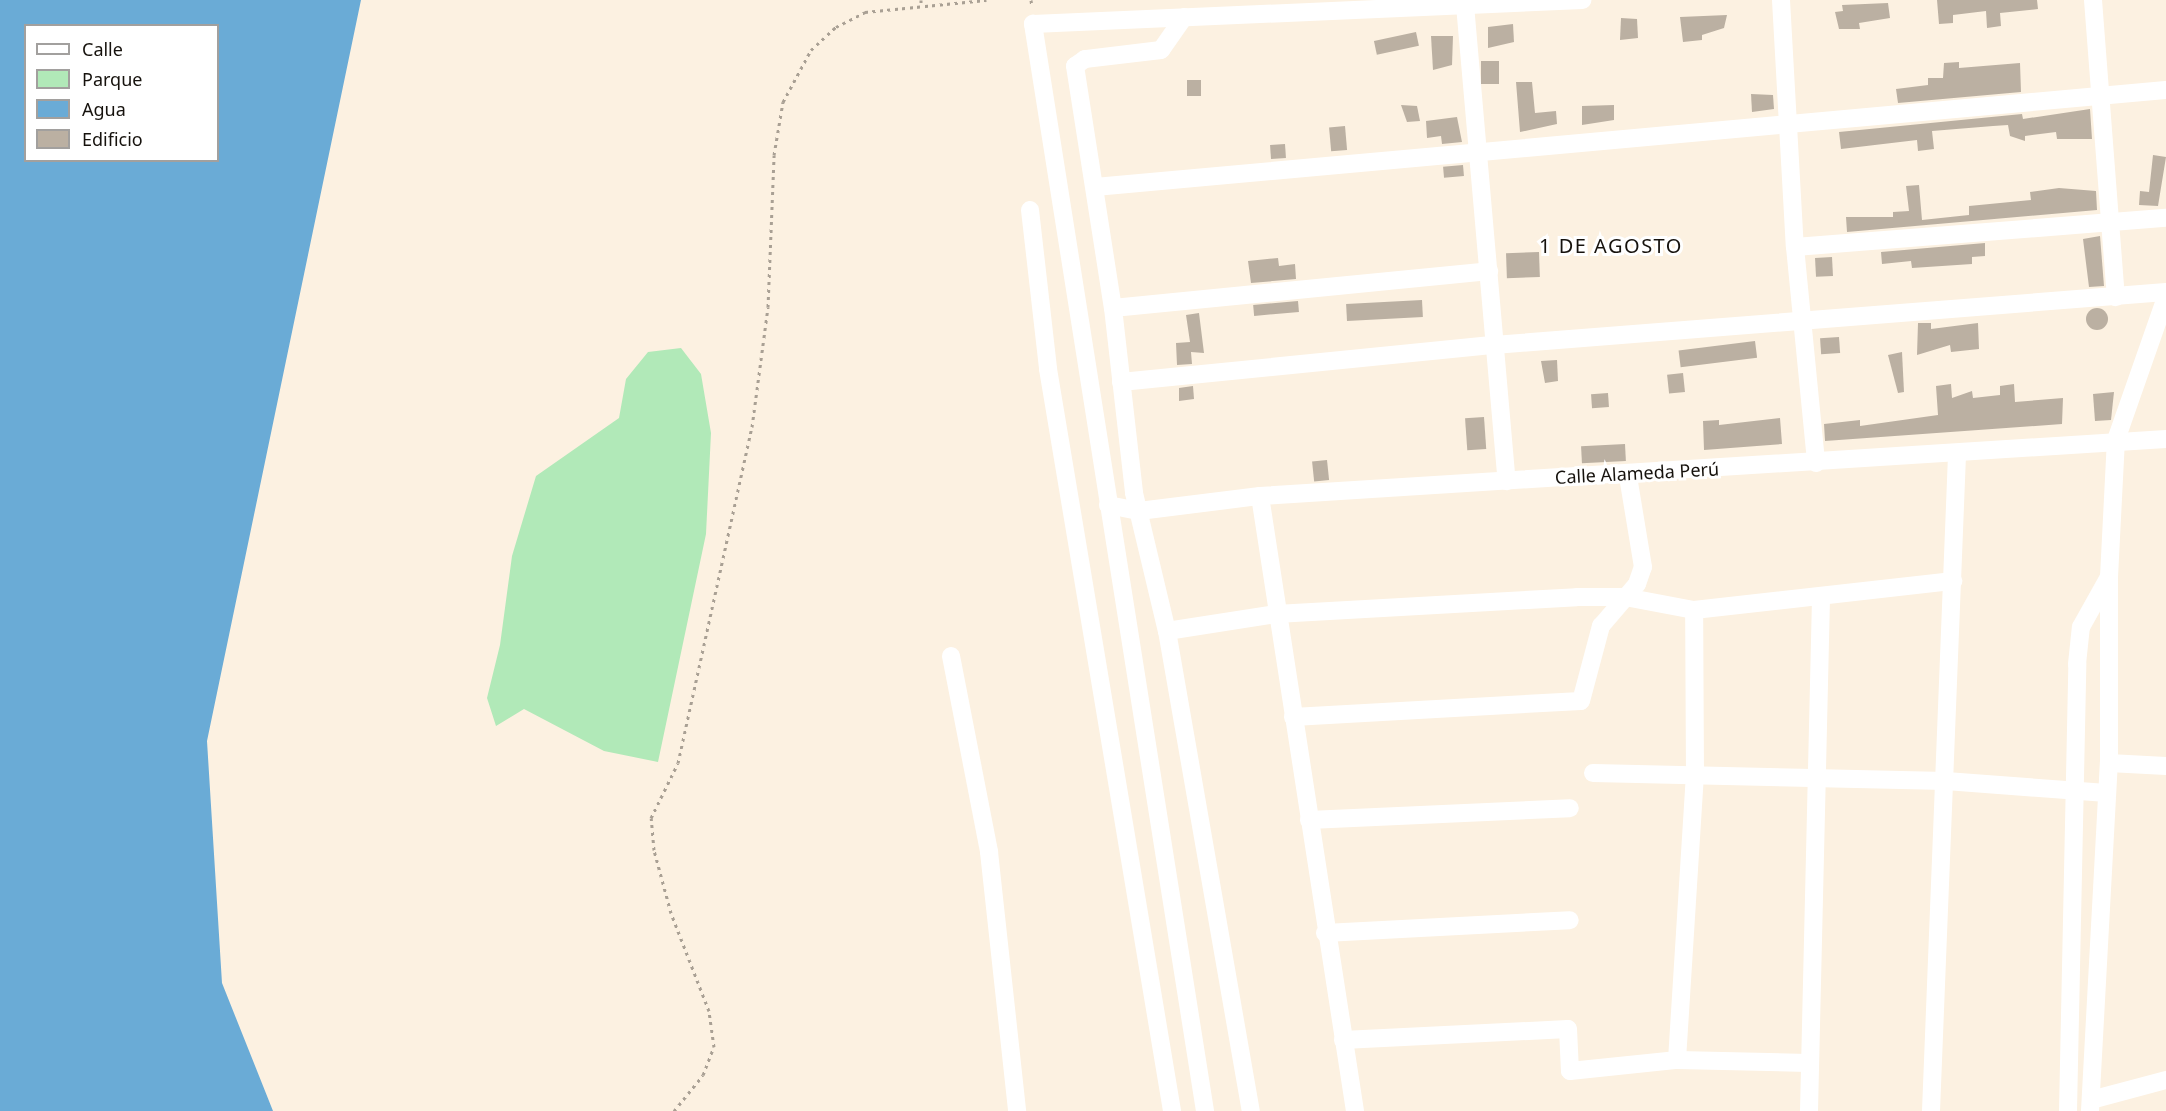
<!DOCTYPE html>
<html>
<head>
<meta charset="utf-8">
<style>
  body { margin:0 }
  #map { position:relative; width:2166px; height:1111px; overflow:hidden; background:#fcf1e1; font-family:"Noto Sans",sans-serif }
  div>[style] { position:absolute }
  [style*='--x'] { left:calc(var(--x)*1px); top:calc(var(--y)*1px); width:calc(var(--w)*1px); rotate:calc(var(--a)*1deg) }
  .green>* { inset:0; background:#b1e9b8 }
  .water>* { inset:0; background:#6aabd6 }
  .building>* { inset:0; background:#bbb0a2; transform-origin:0 0 }
  .round { border-radius:50% }
  .path>* { height:3px; margin-top:-1.5px; transform-origin:0; background:repeating-linear-gradient(90deg,#a9a094 0 3px,transparent 0 7.5px) }
  .minor>* { height:18px; margin:-9px; padding:0 9px; transform-origin:9px; border-radius:9px; background:#fff }
  span { translate:-50% -50%; white-space:nowrap; text-align:center; line-height:1.15; -webkit-text-stroke:6px #fff; paint-order:stroke }
  .street-label { font-size:18px; color:#16120d }
  .neighbourhood-label { font-size:20px; color:#16120d; letter-spacing:1.5px }
  .legend { position:absolute; left:24px; top:24px; width:195px; height:138px; box-sizing:border-box; background:#fff; border:2px solid #a2a09e; margin:0; padding:8px 10px; list-style:none; font-size:18px; color:#16120d }
  .legend li { display:flex; align-items:center; gap:12px; height:30px }
  .legend b { width:30px; border:2px solid #a2a09e }
</style>
</head>
<body>
<div id="map">
  <div class="green">
    <i style="clip-path:polygon(681px 348px,701px 374px,711px 433px,706px 534px,658px 762px,604px 751px,524px 709px,496px 726px,487px 698px,500px 645px,512px 556px,536px 476px,619px 418px,626px 379px,648px 352px)"></i>
  </div>
  <div class="water">
    <i style="clip-path:polygon(evenodd,0 0,361px 0,207px 741px,222px 983px,273px 1111px,0 1111px,0 0,26px 26px,218px 26px,218px 160px,26px 160px,26px 26px)"></i>
  </div>
  <div class="building">
    <i style="clip-path:polygon(1937px 0,2037px 0,2038px 9px,2000px 13px,2001px 26px,1987px 28px,1986px 11px,1953px 15px,1953px 23px,1939px 24px)"></i>
    <i style="clip-path:polygon(1888px 3px,1890px 18px,1859px 23px,1860px 29px,1839px 29px,1835px 12px,1843px 11px,1842px 5px)"></i>
    <i style="clip-path:polygon(1727px 15px,1724px 28px,1702px 35px,1702px 40px,1683px 42px,1680px 17px)"></i>
    <i style="clip-path:polygon(1621px 18px,1637px 19px,1638px 38px,1620px 40px)"></i>
    <i style="clip-path:polygon(1513px 24px,1514px 42px,1488px 48px,1488px 27px)"></i>
    <i style="left:1416px;top:32px;width:14px;height:43px;rotate:78deg"></i>
    <i style="clip-path:polygon(1431px 36px,1453px 36px,1452px 65px,1433px 70px)"></i>
    <i style="left:1481px;top:61px;width:18px;height:23px"></i>
    <i style="clip-path:polygon(1959px 62px,1959px 68px,2020px 63px,2021px 92px,1898px 103px,1896px 89px,1928px 85px,1928px 78px,1943px 78px,1944px 63px)"></i>
    <i style="left:1187px;top:80px;width:14px;height:16px"></i>
    <i style="clip-path:polygon(1516px 82px,1532px 82px,1535px 113px,1556px 111px,1557px 124px,1520px 132px)"></i>
    <i style="clip-path:polygon(1751px 94px,1773px 95px,1774px 109px,1752px 112px)"></i>
    <i style="clip-path:polygon(1401px 105px,1417px 106px,1420px 121px,1407px 122px)"></i>
    <i style="clip-path:polygon(1614px 105px,1614px 120px,1582px 125px,1582px 106px)"></i>
    <i style="clip-path:polygon(2090px 109px,2092px 139px,2057px 139px,2056px 132px,2025px 136px,2025px 141px,2010px 136px,2008px 125px,1993px 126px,1932px 131px,1934px 149px,1918px 151px,1917px 140px,1841px 149px,1839px 132px,2022px 114px,2023px 119px)"></i>
    <i style="clip-path:polygon(1457px 117px,1462px 142px,1442px 144px,1441px 136px,1427px 138px,1426px 121px)"></i>
    <i style="left:1345px;top:126px;width:24px;height:16px;rotate:85deg"></i>
    <i style="left:1285px;top:144px;width:14px;height:15px;rotate:86deg"></i>
    <i style="clip-path:polygon(2153px 155px,2166px 157px,2158px 206px,2139px 205px,2140px 191px,2149px 192px)"></i>
    <i style="left:1463px;top:165px;width:11px;height:20px;rotate:85deg"></i>
    <i style="clip-path:polygon(1919px 185px,1922px 220px,1969px 215px,1969px 206px,2031px 200px,2030px 192px,2059px 188px,2096px 191px,2097px 210px,1847px 232px,1846px 217px,1893px 217px,1893px 212px,1909px 211px,1906px 186px)"></i>
    <i style="clip-path:polygon(2100px 236px,2104px 286px,2089px 287px,2083px 239px)"></i>
    <i style="clip-path:polygon(1985px 243px,1985px 256px,1972px 257px,1972px 264px,1912px 268px,1911px 261px,1882px 264px,1881px 252px)"></i>
    <i style="left:1539px;top:252px;width:25px;height:33px;rotate:88deg"></i>
    <i style="left:1832px;top:257px;width:19px;height:17px;rotate:87deg"></i>
    <i style="clip-path:polygon(1278px 258px,1279px 266px,1295px 264px,1296px 279px,1251px 283px,1248px 261px)"></i>
    <i style="left:1422px;top:300px;width:17px;height:76px;rotate:87deg"></i>
    <i style="left:1298px;top:301px;width:11px;height:45px;rotate:85deg"></i>
    <i class="round" style="left:2086px;top:308px;width:22px;height:22px"></i>
    <i style="clip-path:polygon(1199px 313px,1204px 353px,1191px 352px,1192px 364px,1177px 365px,1176px 343px,1190px 342px,1186px 315px)"></i>
    <i style="clip-path:polygon(1918px 323px,1931px 323px,1931px 329px,1978px 323px,1979px 349px,1951px 352px,1950px 345px,1917px 355px)"></i>
    <i style="left:1839px;top:337px;width:16px;height:19px;rotate:86deg"></i>
    <i style="left:1755px;top:341px;width:17px;height:77px;rotate:83deg"></i>
    <i style="clip-path:polygon(1902px 352px,1904px 392px,1898px 393px,1888px 355px)"></i>
    <i style="clip-path:polygon(1557px 360px,1558px 381px,1545px 383px,1541px 361px)"></i>
    <i style="left:1683px;top:373px;width:19px;height:16px;rotate:84deg"></i>
    <i style="clip-path:polygon(1951px 384px,1952px 398px,1972px 391px,1973px 398px,2000px 395px,2000px 386px,2014px 384px,2015px 402px,2063px 398px,2062px 424px,1825px 441px,1824px 424px,1860px 420px,1860px 426px,1938px 415px,1936px 386px)"></i>
    <i style="clip-path:polygon(1193px 386px,1194px 399px,1179px 401px,1179px 388px)"></i>
    <i style="clip-path:polygon(2114px 392px,2111px 420px,2095px 421px,2093px 394px)"></i>
    <i style="left:1608px;top:393px;width:14px;height:17px;rotate:86deg"></i>
    <i style="left:1484px;top:417px;width:32px;height:19px;rotate:86deg"></i>
    <i style="clip-path:polygon(1780px 418px,1782px 444px,1704px 450px,1703px 421px,1719px 420px,1719px 425px)"></i>
    <i style="left:1625px;top:444px;width:17px;height:44px;rotate:87deg"></i>
    <i style="left:1327px;top:460px;width:20px;height:15px;rotate:84deg"></i>
  </div>
  <div class="path">
    <i style="--x:921;--y:0;--w:6;--a:90"></i>
    <i style="--x:1031;--y:0;--w:7;--a:82"></i>
    <i style="--x:674;--y:1111;--w:46;--a:-51.1"></i>
    <i style="--x:703;--y:1075;--w:30;--a:-69"></i>
    <i style="--x:714;--y:1047;--w:36;--a:-98"></i>
    <i style="--x:709;--y:1011;--w:105;--a:-111.2"></i>
    <i style="--x:671;--y:913;--w:65;--a:-105.1"></i>
    <i style="--x:654;--y:850;--w:32;--a:-95"></i>
    <i style="--x:651;--y:818;--w:61;--a:-63.9"></i>
    <i style="--x:678;--y:763;--w:344;--a:-77.6"></i>
    <i style="--x:752;--y:427;--w:121;--a:-82.4"></i>
    <i style="--x:768;--y:307;--w:152;--a:-87.7"></i>
    <i style="--x:774;--y:155;--w:54;--a:-80.4"></i>
    <i style="--x:783;--y:102;--w:59;--a:-61.7"></i>
    <i style="--x:811;--y:50;--w:34;--a:-43"></i>
    <i style="--x:836;--y:27;--w:33;--a:-27"></i>
    <i style="--x:865;--y:12;--w:122;--a:-5.7"></i>
  </div>
  <div class="minor">
    <i style="--x:1781;--y:0;--w:247;--a:86.8"></i>
    <i style="--x:1795;--y:247;--w:217;--a:84.4"></i>
    <i style="--x:2093;--y:0;--w:298;--a:85.6"></i>
    <i style="--x:1465;--y:5;--w:478;--a:85"></i>
    <i style="--x:1184;--y:17;--w:40;--a:124.9"></i>
    <i style="--x:1161;--y:50;--w:77;--a:173.2"></i>
    <i style="--x:1085;--y:59;--w:12;--a:145"></i>
    <i style="--x:1075;--y:66;--w:245;--a:81.1"></i>
    <i style="--x:1113;--y:308;--w:186;--a:83.5"></i>
    <i style="--x:1134;--y:493;--w:142;--a:76.6"></i>
    <i style="--x:1167;--y:631;--w:487;--a:80.1"></i>
    <i style="--x:1095;--y:187;--w:1075;--a:-5.18"></i>
    <i style="--x:1030;--y:210;--w:160;--a:83.5"></i>
    <i style="--x:1048;--y:369;--w:752;--a:80.51"></i>
    <i style="--x:1795;--y:247;--w:372;--a:-4.5"></i>
    <i style="--x:1113;--y:308;--w:378;--a:-5.6"></i>
    <i style="--x:1121;--y:382;--w:375;--a:-5.7"></i>
    <i style="--x:1494;--y:345;--w:674;--a:-4.51"></i>
    <i style="--x:1260;--y:496;--w:622;--a:81.22"></i>
    <i style="--x:1108;--y:505;--w:32;--a:11"></i>
    <i style="--x:1139;--y:511;--w:122;--a:-7.1"></i>
    <i style="--x:1260;--y:496;--w:908;--a:-3.6"></i>
    <i style="--x:1167;--y:631;--w:110;--a:-8.9"></i>
    <i style="--x:1276;--y:614;--w:301;--a:-3.2"></i>
    <i style="--x:1577;--y:597;--w:48;--a:0"></i>
    <i style="--x:1625;--y:597;--w:70;--a:10.7"></i>
    <i style="--x:1694;--y:610;--w:261;--a:-6.4"></i>
    <i style="--x:951;--y:656;--w:200;--a:79"></i>
    <i style="--x:989;--y:852;--w:261;--a:83.8"></i>
    <i style="--x:1293;--y:717;--w:288;--a:-3.2"></i>
    <i style="--x:1581;--y:701;--w:78;--a:-75.1"></i>
    <i style="--x:1601;--y:626;--w:55;--a:-49.4"></i>
    <i style="--x:1637;--y:584;--w:18;--a:-71"></i>
    <i style="--x:1643;--y:567;--w:92;--a:-99.4"></i>
    <i style="--x:2109;--y:763;--w:57;--a:3"></i>
    <i style="--x:1593;--y:773;--w:353;--a:1.3"></i>
    <i style="--x:1946;--y:781;--w:161;--a:4.3"></i>
    <i style="--x:1309;--y:820;--w:261;--a:-2.6"></i>
    <i style="--x:1325;--y:933;--w:245;--a:-3"></i>
    <i style="--x:1343;--y:1040;--w:225;--a:-2.8"></i>
    <i style="--x:1568;--y:1029;--w:42;--a:87.3"></i>
    <i style="--x:1570;--y:1071;--w:108;--a:-5.9"></i>
    <i style="--x:1677;--y:1060;--w:131;--a:1.3"></i>
    <i style="--x:1677;--y:1060;--w:285;--a:-86.4"></i>
    <i style="--x:1695;--y:776;--w:166;--a:-90.3"></i>
    <i style="--x:2091;--y:1100;--w:78;--a:-14.9"></i>
    <i style="--x:1205;--y:1111;--w:1101;--a:-98.99"></i>
    <i style="--x:1033;--y:24;--w:550;--a:-2.5"></i>
    <i style="--x:1809;--y:1111;--w:514;--a:-88.66"></i>
    <i style="--x:1931;--y:1111;--w:658;--a:-87.73"></i>
    <i style="--x:2068;--y:1111;--w:447;--a:-88.8"></i>
    <i style="--x:2077;--y:664;--w:37;--a:-84"></i>
    <i style="--x:2081;--y:627;--w:57;--a:-60.8"></i>
    <i style="--x:2090;--y:1111;--w:349;--a:-86.9"></i>
    <i style="--x:2109;--y:763;--w:186;--a:-90"></i>
    <i style="--x:2109;--y:577;--w:137;--a:-87.1"></i>
    <i style="--x:2116;--y:440;--w:151;--a:-70.7"></i>
  </div>
  <div class="street-label">
    <span style="left:1637px;top:473px;rotate:-3deg">Calle Alameda Perú</span>
  </div>
  <div class="neighbourhood-label">
    <span style="left:1611px;top:245px">1 DE AGOSTO</span>
  </div>
  <ul class="legend">
  <li><b style="height:8px;background:#fff"></b>Calle</li>
  <li><b style="height:16px;background:#b1e9b8"></b>Parque</li>
  <li><b style="height:16px;background:#6aabd6"></b>Agua</li>
  <li><b style="height:16px;background:#bbb0a2"></b>Edificio</li>
  </ul>
</div>
</body>
</html>
